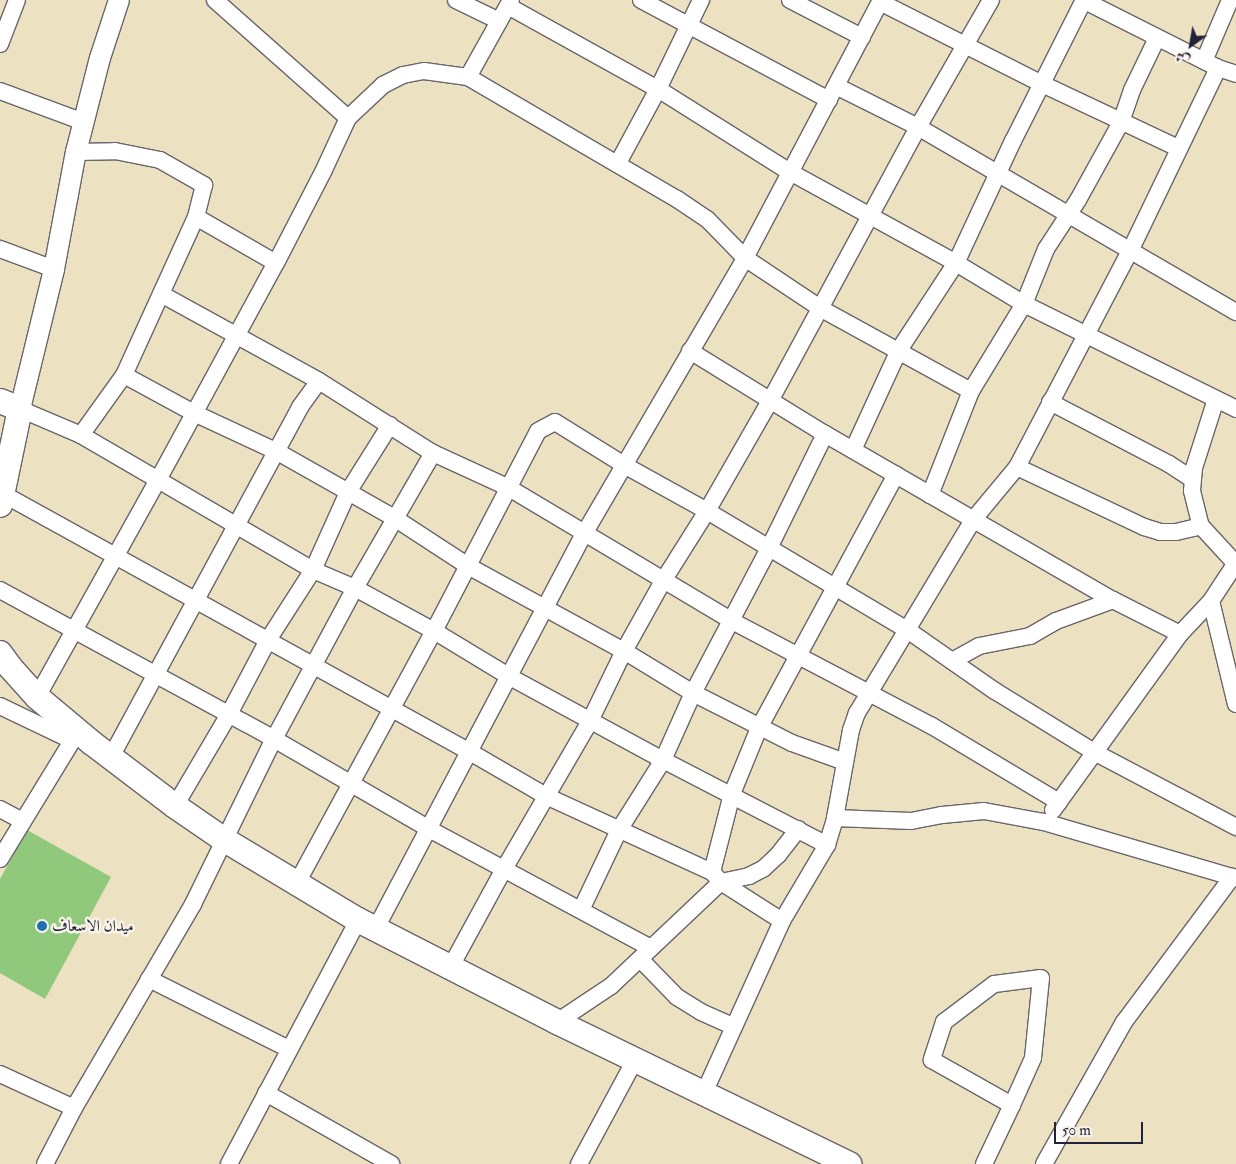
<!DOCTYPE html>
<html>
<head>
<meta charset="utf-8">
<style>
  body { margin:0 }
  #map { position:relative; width:1236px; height:1164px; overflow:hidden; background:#ece1c1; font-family:"IM FELL Double Pica",Amiri,serif }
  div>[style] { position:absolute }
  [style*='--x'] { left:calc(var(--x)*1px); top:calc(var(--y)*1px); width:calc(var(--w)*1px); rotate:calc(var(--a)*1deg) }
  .green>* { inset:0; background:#90c87c }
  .roads { filter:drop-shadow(1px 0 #69656a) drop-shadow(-1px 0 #69656a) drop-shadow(0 1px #69656a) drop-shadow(0 -1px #69656a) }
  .minor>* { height:16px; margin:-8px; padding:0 8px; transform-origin:8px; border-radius:8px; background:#fff }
  .major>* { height:20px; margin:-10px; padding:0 10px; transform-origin:10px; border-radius:10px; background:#fff }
  .highway>* { height:24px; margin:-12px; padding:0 12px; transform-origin:12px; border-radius:12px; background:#fff }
  .dots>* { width:14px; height:14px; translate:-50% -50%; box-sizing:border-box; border:2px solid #f7f3e8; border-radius:50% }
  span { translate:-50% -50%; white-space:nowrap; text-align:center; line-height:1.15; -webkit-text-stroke:5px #f7f3e8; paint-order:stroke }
  .poi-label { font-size:16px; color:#22223b }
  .left { translate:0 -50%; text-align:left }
  .north { position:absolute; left:1166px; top:20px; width:50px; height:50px; -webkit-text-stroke:4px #f7f3e8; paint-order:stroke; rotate:212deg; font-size:14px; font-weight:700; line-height:20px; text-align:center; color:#22223b }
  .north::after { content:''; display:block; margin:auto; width:18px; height:22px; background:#22223b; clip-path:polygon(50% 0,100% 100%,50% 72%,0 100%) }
  .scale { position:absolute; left:1054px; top:1122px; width:89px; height:22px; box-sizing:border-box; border:2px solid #22223b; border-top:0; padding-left:6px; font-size:15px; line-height:18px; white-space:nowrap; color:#22223b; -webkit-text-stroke:4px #f7f3e8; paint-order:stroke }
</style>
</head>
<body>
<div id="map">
  <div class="green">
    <i style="clip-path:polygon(27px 830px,111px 877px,45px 999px,0 973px,0 879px)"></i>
  </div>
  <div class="roads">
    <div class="minor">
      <i style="--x:215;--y:0;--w:178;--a:41.6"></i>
      <i style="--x:456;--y:0;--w:48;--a:26"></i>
      <i style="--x:641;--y:0;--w:213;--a:28"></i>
      <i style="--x:790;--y:0;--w:81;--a:27.2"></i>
      <i style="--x:1083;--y:0;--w:151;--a:26.7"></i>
      <i style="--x:1218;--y:68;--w:19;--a:18"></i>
      <i style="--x:880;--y:2;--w:182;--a:26.8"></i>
      <i style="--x:1042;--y:84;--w:150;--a:25.2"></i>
      <i style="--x:508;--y:6;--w:171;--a:29"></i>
      <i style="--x:658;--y:89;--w:156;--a:32.2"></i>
      <i style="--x:790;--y:172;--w:189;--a:28.7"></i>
      <i style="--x:956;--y:263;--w:79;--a:31.1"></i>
      <i style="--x:1024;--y:304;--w:237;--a:26.3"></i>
      <i style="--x:0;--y:44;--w:47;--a:-68.9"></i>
      <i style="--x:1204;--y:61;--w:66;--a:-66.9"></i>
      <i style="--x:468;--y:77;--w:88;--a:-60.8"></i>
      <i style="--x:836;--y:86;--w:92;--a:26.6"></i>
      <i style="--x:918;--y:127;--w:368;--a:30.2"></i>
      <i style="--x:0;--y:91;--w:90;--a:20.3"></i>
      <i style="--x:76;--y:152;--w:39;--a:-1"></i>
      <i style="--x:115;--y:151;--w:46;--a:11.3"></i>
      <i style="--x:160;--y:160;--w:51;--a:29.6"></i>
      <i style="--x:204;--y:185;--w:33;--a:104"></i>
      <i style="--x:196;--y:217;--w:92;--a:29.9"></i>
      <i style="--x:618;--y:163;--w:84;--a:-61.6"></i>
      <i style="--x:658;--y:89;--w:99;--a:-64.2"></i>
      <i style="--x:0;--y:249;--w:58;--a:20.3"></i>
      <i style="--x:161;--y:294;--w:180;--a:28.8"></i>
      <i style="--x:319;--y:381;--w:135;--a:32.3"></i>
      <i style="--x:433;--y:453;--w:84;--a:24.7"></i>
      <i style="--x:509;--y:488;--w:260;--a:30.8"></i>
      <i style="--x:732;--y:621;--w:226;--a:27.7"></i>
      <i style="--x:932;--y:726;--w:148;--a:30.9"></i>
      <i style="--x:690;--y:351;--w:158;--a:31.6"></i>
      <i style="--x:825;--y:434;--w:332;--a:30"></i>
      <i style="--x:1113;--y:600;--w:75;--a:26.9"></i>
      <i style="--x:124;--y:375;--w:80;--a:28.5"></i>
      <i style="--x:194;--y:413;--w:90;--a:24.9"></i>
      <i style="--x:276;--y:451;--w:138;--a:29.5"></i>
      <i style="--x:396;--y:519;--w:86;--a:33.1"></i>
      <i style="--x:468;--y:566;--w:178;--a:28.6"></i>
      <i style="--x:624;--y:651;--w:81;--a:31.3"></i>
      <i style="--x:693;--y:693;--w:111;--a:26.8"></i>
      <i style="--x:792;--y:743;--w:56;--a:19.7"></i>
      <i style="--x:1216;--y:399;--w:72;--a:107.7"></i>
      <i style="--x:1194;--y:468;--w:23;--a:95"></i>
      <i style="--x:1192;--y:491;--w:36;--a:76"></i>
      <i style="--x:1201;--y:526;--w:52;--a:47.4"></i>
      <i style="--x:1050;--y:402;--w:134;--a:27.5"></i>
      <i style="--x:1169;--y:464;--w:27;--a:33"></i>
      <i style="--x:20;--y:409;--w:66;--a:23.1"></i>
      <i style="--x:81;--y:435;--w:268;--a:30.2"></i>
      <i style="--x:313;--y:570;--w:46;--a:23.2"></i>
      <i style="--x:355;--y:588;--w:90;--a:28.6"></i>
      <i style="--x:434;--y:631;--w:89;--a:31.2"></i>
      <i style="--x:510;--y:677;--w:174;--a:28.5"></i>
      <i style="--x:663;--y:760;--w:185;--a:27.4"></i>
      <i style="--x:81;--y:435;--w:74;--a:-54.4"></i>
      <i style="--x:124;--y:375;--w:174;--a:-65.5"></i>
      <i style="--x:853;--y:450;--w:110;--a:-65.3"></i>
      <i style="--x:899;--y:350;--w:104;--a:-56.8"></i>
      <i style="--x:956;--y:263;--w:135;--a:-65"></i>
      <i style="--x:1013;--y:141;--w:158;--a:-63.3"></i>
      <i style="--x:1017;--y:467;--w:140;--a:25.3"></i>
      <i style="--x:1144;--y:527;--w:17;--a:17"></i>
      <i style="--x:1160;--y:532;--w:16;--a:0"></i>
      <i style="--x:1176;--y:532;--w:26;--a:-13"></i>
      <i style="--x:3;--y:494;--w:534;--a:28.92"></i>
      <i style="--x:470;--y:752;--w:88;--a:30.1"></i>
      <i style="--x:546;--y:796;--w:183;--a:24.6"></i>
      <i style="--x:712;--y:872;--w:13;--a:48"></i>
      <i style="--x:721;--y:882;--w:72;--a:32.6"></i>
      <i style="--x:930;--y:495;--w:112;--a:-68.5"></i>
      <i style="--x:971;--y:391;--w:102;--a:-58.7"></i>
      <i style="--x:1024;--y:304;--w:59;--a:-68.2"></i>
      <i style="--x:1046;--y:249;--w:59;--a:-56.9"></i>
      <i style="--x:1078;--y:200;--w:89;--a:-61.1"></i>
      <i style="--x:1121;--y:122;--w:34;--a:-71"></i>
      <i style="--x:1132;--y:90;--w:58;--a:-64.3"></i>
      <i style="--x:0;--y:590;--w:312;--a:28.5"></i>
      <i style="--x:274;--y:739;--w:179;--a:30.1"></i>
      <i style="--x:429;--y:829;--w:252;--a:28.2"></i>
      <i style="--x:1211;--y:601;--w:106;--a:76.4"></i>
      <i style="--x:952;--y:661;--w:31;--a:-29"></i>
      <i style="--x:979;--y:646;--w:52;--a:-11.1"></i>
      <i style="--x:1030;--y:636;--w:30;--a:-30"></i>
      <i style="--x:1056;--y:621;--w:61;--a:-20.2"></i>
      <i style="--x:37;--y:697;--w:248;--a:-60.9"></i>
      <i style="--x:158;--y:480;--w:247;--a:-61.5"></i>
      <i style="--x:276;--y:263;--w:102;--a:-62.7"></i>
      <i style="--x:323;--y:172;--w:60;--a:-65.2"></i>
      <i style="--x:348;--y:118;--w:48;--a:-43.3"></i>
      <i style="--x:383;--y:85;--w:22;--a:-27"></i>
      <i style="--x:403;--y:75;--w:21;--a:-11"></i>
      <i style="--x:424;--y:71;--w:44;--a:7.8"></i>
      <i style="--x:468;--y:77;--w:242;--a:30.3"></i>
      <i style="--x:677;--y:199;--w:36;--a:34"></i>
      <i style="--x:707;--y:219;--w:54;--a:45.7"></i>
      <i style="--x:745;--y:258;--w:90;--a:33.7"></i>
      <i style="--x:820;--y:308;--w:172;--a:28.8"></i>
      <i style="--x:0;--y:706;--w:79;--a:25.6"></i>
      <i style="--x:111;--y:757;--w:398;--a:-61.6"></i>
      <i style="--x:300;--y:407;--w:32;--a:-54"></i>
      <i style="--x:175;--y:806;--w:104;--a:-59.5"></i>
      <i style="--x:228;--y:716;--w:86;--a:-62.2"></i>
      <i style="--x:268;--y:640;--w:83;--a:-57.3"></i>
      <i style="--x:313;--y:570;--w:85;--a:-65.8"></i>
      <i style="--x:348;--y:492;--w:79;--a:-57.9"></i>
      <i style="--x:0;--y:809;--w:26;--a:28"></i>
      <i style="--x:1053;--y:810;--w:217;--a:-54.2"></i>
      <i style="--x:1180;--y:634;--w:45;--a:-46.8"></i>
      <i style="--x:1211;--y:601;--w:45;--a:-56.7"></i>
      <i style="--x:835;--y:818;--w:76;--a:2.3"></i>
      <i style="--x:911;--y:821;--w:32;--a:-11"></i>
      <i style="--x:942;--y:815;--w:42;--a:-5.4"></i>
      <i style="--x:984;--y:811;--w:61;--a:10.4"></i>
      <i style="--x:1044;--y:822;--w:200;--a:16.3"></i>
      <i style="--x:0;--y:859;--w:150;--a:-58.6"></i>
      <i style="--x:712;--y:872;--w:81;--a:-75.6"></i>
      <i style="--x:732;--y:794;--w:71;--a:-67.8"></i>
      <i style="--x:759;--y:728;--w:288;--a:-61.6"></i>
      <i style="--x:297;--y:883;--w:287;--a:-61.5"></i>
      <i style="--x:434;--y:631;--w:225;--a:-62.5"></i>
      <i style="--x:538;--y:431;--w:19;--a:-28"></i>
      <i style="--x:555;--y:422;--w:81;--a:31.9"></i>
      <i style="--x:624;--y:465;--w:95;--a:29"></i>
      <i style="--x:707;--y:511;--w:231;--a:30.7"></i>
      <i style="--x:906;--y:629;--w:108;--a:34.9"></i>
      <i style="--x:995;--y:691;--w:116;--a:31.6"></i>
      <i style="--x:1094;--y:752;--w:161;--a:27.8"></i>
      <i style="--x:581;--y:910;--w:89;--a:-64.6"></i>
      <i style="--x:619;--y:830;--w:83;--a:-57.8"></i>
      <i style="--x:663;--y:760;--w:73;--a:-65.9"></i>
      <i style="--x:693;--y:693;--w:164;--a:-62.3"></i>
      <i style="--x:769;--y:548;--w:127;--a:-63.8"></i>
      <i style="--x:375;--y:930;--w:448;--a:-62.2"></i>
      <i style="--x:584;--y:534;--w:320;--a:-59.7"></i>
      <i style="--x:745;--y:258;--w:292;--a:-62.2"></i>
      <i style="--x:640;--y:959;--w:53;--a:45.8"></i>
      <i style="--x:677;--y:997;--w:28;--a:32"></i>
      <i style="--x:701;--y:1012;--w:36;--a:24"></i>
      <i style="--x:450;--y:968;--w:113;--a:-61.4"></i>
      <i style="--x:504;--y:869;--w:171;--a:-59.8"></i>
      <i style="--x:590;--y:721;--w:78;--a:-64.1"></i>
      <i style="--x:624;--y:651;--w:80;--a:-60.9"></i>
      <i style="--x:663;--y:581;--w:83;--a:-57.8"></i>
      <i style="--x:707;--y:511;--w:127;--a:-60.2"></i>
      <i style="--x:770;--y:401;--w:311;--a:-61.6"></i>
      <i style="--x:918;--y:127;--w:146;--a:-60.1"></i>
      <i style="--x:149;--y:979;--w:157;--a:26.6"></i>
      <i style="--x:557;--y:1022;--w:65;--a:-33.7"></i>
      <i style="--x:611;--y:986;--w:151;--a:-43.4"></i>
      <i style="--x:721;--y:882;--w:29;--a:-12"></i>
      <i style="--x:749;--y:876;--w:16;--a:-27"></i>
      <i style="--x:763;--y:869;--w:21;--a:-43"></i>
      <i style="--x:778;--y:855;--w:33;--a:-52"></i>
      <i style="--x:0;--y:1074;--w:81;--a:24.7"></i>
      <i style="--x:266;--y:1093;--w:144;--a:29.6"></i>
      <i style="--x:704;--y:1093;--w:189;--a:-65.6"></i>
      <i style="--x:782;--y:921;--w:88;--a:-59.4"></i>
      <i style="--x:827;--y:845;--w:28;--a:-73"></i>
      <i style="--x:835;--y:818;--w:89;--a:-79.7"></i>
      <i style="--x:851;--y:730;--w:18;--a:-71"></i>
      <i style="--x:857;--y:713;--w:225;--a:-59"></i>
      <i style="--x:973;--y:520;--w:69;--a:-50.3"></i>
      <i style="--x:1017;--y:467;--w:246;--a:-62.4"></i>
      <i style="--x:1131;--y:249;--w:201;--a:-64.3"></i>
      <i style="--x:45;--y:1164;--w:63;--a:-62.6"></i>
      <i style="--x:74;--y:1108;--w:236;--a:-59.7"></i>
      <i style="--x:193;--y:904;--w:184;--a:-63.9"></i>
      <i style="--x:274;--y:739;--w:171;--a:-61.8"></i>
      <i style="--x:355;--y:588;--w:156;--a:-60"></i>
      <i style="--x:229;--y:1164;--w:276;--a:-62.1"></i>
      <i style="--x:579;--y:1164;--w:118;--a:-61.7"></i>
      <i style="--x:984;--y:1164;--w:65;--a:-64.6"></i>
      <i style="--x:1012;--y:1105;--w:51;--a:-65.9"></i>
      <i style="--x:1033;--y:1058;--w:80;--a:-84.3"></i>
      <i style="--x:1041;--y:978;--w:47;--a:172.7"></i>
      <i style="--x:994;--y:984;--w:63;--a:142.8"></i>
      <i style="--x:944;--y:1022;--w:40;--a:108"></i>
      <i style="--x:932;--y:1060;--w:92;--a:29.4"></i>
      <i style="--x:1044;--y:1164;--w:163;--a:-60.6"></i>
      <i style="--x:1124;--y:1022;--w:181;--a:-53.3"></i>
    </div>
    <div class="major">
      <i style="--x:20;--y:409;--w:144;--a:-76.3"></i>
      <i style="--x:54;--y:269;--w:119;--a:-79.4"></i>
      <i style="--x:76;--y:152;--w:97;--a:-75.7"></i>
      <i style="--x:100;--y:58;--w:61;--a:-71.9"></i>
    </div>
    <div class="highway">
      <i style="--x:0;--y:401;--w:22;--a:22"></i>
      <i style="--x:20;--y:409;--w:98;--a:101.8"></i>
      <i style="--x:0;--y:653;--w:17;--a:54"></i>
      <i style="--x:10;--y:667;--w:40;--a:48"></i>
      <i style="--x:37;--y:697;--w:72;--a:39.9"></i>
      <i style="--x:92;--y:743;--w:104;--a:37.2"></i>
      <i style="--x:175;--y:806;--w:58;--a:34.5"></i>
      <i style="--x:223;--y:839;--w:157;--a:31"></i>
      <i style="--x:358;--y:920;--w:224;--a:27.1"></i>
      <i style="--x:557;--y:1022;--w:325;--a:25.9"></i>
    </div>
  </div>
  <div class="dots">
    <i style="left:42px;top:926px;background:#1f6fb2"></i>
  </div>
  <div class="poi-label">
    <span class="left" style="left:52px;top:926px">ميدان الاسعاف</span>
  </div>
  <div class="north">ش</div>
  <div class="scale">50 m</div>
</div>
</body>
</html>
